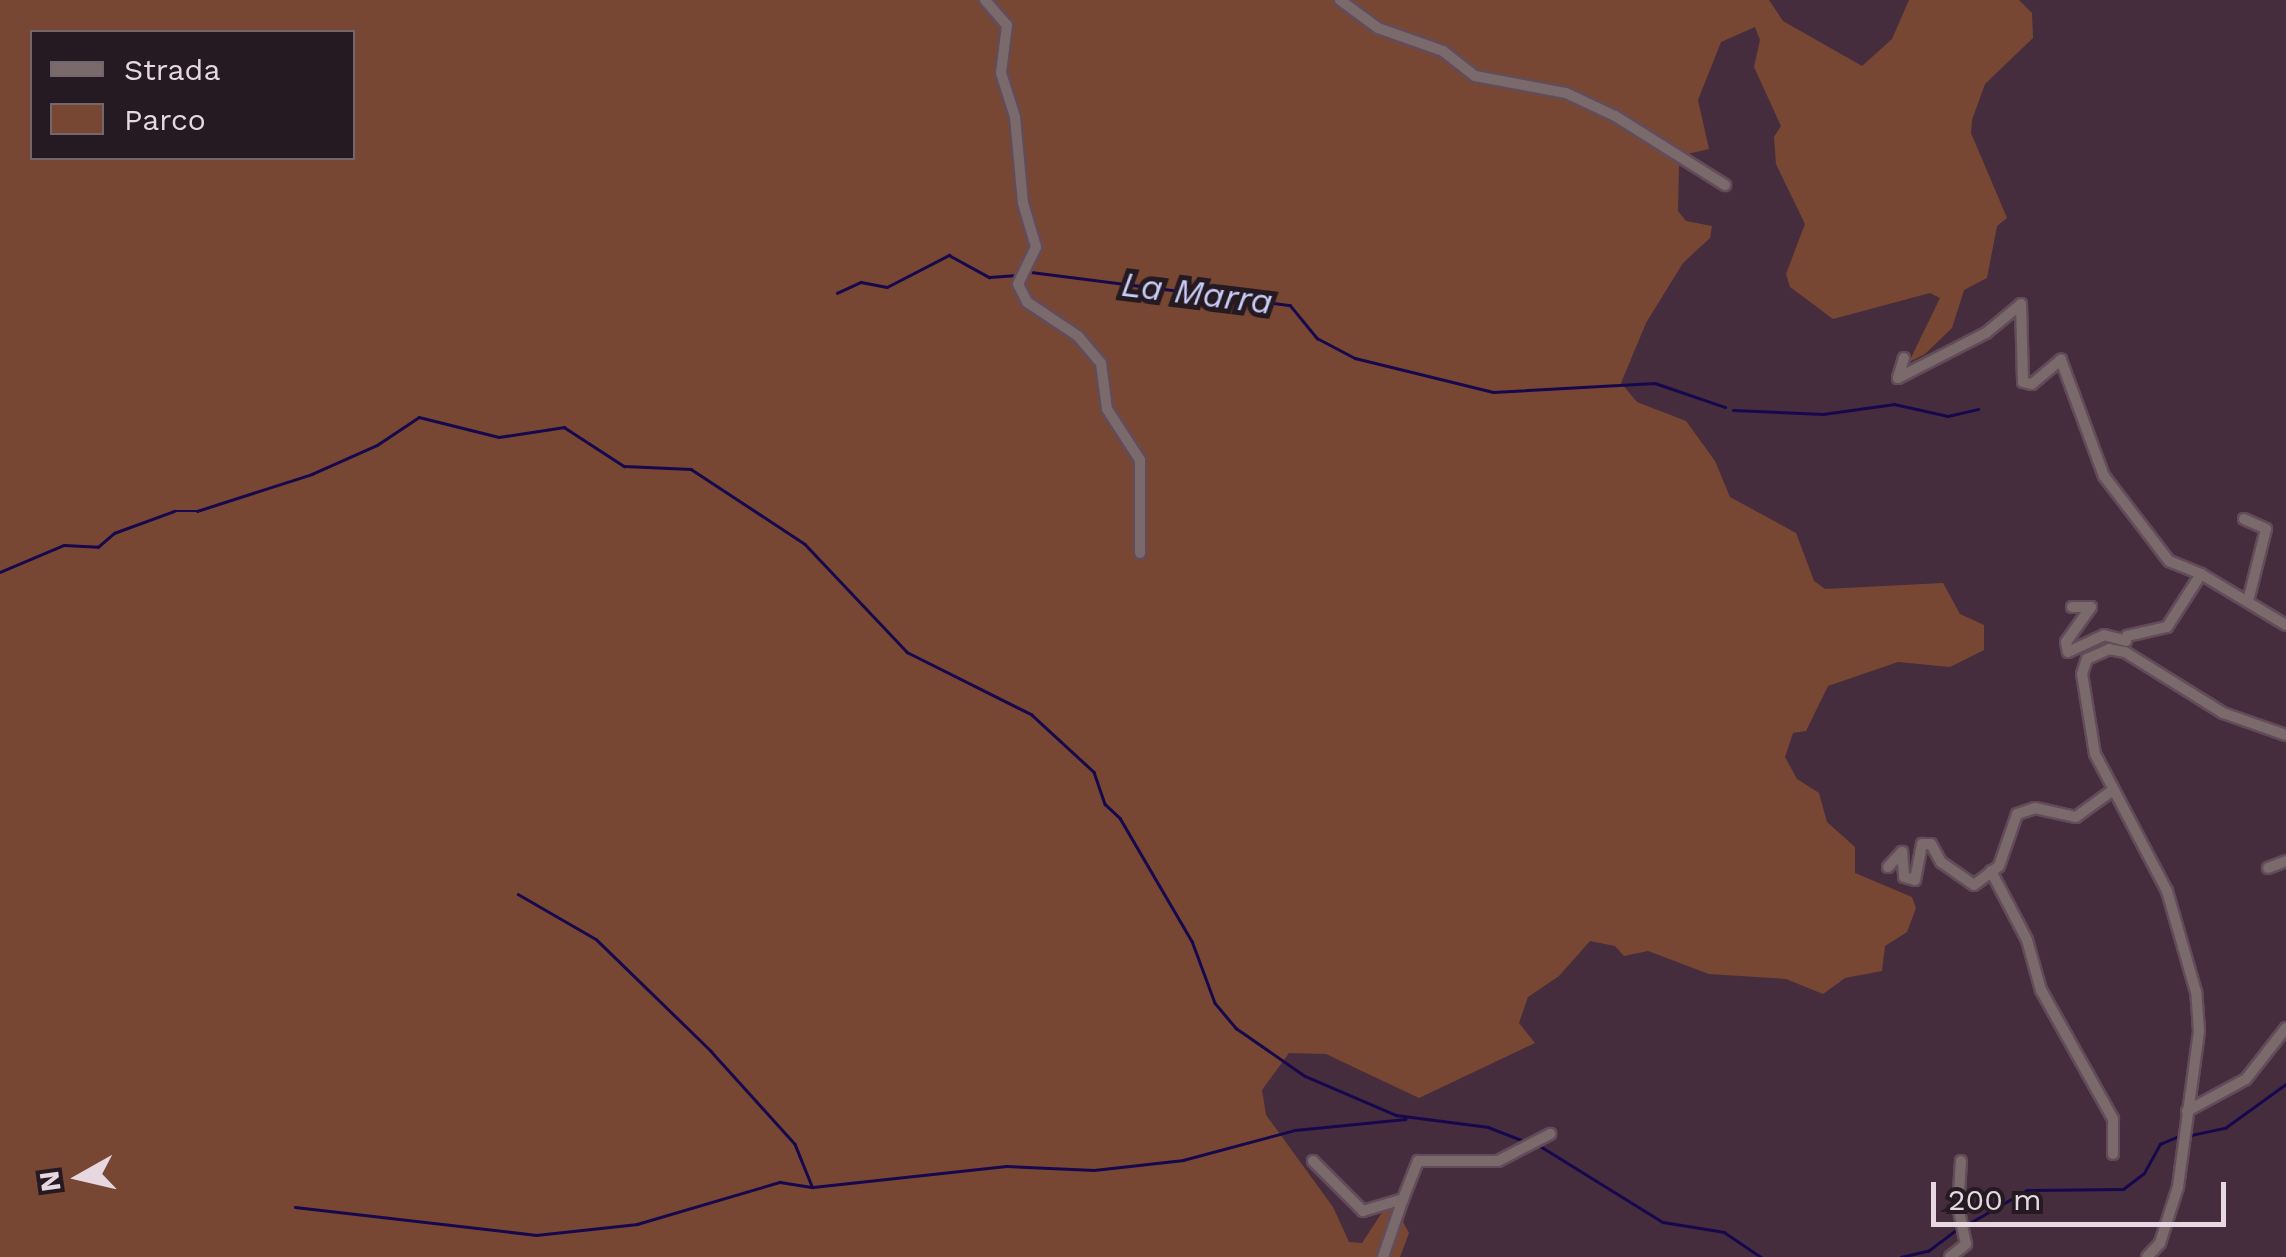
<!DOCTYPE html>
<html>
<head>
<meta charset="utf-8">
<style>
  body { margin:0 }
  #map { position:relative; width:2286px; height:1257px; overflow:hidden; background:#462d3d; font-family:"Work Sans",sans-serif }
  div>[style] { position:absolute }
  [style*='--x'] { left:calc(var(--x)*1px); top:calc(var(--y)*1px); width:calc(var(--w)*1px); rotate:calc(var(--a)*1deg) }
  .green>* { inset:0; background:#784733 }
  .stream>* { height:2.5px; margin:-1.25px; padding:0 1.25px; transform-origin:1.25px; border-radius:1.25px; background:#17084e }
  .roads { filter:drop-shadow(2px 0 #634c5a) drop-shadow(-2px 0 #634c5a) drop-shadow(0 2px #634c5a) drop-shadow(0 -2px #634c5a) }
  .minor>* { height:10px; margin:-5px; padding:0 5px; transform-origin:5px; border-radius:5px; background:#7a6a6b }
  span { translate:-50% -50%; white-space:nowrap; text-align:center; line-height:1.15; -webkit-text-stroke:10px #251a21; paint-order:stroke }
  .water-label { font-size:35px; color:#c9cdf7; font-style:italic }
  .legend { position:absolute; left:30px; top:30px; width:325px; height:130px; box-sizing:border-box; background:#251a21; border:2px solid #73666d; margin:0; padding:12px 18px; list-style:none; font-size:30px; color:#e7d7e0 }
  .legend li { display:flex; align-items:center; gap:20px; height:50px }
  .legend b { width:50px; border:2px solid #73666d }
  .north { position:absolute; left:30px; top:1127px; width:100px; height:100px; -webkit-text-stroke:8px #251a21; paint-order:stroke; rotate:262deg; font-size:28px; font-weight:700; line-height:40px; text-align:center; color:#e7d7e0 }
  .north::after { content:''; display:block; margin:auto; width:35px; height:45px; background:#e7d7e0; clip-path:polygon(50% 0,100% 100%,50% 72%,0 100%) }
  .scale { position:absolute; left:1931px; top:1182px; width:295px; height:45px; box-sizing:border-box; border:5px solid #e7d7e0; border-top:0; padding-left:12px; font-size:30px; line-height:35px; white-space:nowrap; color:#e7d7e0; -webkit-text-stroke:8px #251a21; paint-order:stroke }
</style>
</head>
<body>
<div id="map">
  <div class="green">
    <i style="clip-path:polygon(evenodd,0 0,1769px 0,1783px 21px,1862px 66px,1892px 39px,1909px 0,2019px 0,2032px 13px,2033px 38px,1985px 84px,1972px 120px,1971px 133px,2007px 218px,1997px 226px,1987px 278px,1964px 290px,1952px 328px,1925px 354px,1909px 362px,1940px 298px,1930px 293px,1833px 319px,1790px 287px,1786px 274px,1805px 224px,1776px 164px,1774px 137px,1781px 126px,1754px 67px,1760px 40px,1755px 27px,1721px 42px,1698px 100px,1709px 149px,1683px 155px,1679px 167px,1678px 211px,1686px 221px,1712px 226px,1710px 238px,1683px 263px,1646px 323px,1621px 383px,1637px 402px,1686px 421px,1715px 461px,1730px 497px,1796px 533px,1814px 581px,1825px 589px,1943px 583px,1960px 614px,1984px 625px,1984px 650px,1950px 667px,1898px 662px,1828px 686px,1806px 731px,1793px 733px,1785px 757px,1797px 779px,1819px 793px,1827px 822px,1855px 847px,1855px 873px,1912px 897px,1916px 908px,1907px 932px,1885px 946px,1882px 971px,1845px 978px,1823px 994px,1786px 979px,1709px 974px,1648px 951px,1624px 956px,1615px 946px,1590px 941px,1559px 976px,1528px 997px,1519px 1023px,1535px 1043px,1419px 1098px,1326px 1054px,1289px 1053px,1262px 1090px,1266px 1115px,1333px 1207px,1349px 1242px,1362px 1243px,1383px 1211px,1396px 1209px,1409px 1233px,1400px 1257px,0 1257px,0 0,32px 32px,352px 32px,352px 158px,32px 158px,32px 32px)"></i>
  </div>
  <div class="stream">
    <i style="--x:1031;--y:272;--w:261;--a:7.3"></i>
    <i style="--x:1290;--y:305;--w:43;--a:50.7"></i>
    <i style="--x:1317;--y:338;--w:43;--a:27.8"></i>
    <i style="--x:1355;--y:358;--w:142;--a:13.8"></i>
    <i style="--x:1493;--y:392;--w:162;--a:-3.2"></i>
    <i style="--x:1655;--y:383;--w:74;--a:18.9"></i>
    <i style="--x:837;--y:293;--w:26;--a:-25"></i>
    <i style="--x:861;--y:282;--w:26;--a:11"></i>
    <i style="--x:887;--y:287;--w:70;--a:-27.3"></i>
    <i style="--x:949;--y:255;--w:46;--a:28.8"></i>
    <i style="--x:989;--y:277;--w:29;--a:-4"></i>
    <i style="--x:1733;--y:410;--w:90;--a:2.5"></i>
    <i style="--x:1823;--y:414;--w:72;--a:-8"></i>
    <i style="--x:1894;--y:404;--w:55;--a:12.5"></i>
    <i style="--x:1948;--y:416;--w:31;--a:-13"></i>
    <i style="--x:0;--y:572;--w:69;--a:-22.9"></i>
    <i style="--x:64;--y:545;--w:34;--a:3"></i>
    <i style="--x:98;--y:547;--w:21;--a:-41"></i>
    <i style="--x:114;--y:533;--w:64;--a:-20.1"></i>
    <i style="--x:174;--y:511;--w:23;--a:0"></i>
    <i style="--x:197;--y:511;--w:121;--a:-17.8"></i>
    <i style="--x:312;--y:474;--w:71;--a:-24"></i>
    <i style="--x:377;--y:445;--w:50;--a:-33.7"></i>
    <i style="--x:419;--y:417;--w:82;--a:14"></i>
    <i style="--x:499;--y:437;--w:66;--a:-8.7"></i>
    <i style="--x:564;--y:427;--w:72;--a:33"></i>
    <i style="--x:624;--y:466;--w:67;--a:2.6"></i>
    <i style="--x:691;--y:469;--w:136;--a:33.3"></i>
    <i style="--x:805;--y:544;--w:149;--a:46.6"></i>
    <i style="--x:907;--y:652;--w:139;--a:26.6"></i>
    <i style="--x:1031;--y:714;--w:86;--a:42.6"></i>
    <i style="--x:1094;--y:772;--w:34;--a:71"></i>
    <i style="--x:1105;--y:804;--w:21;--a:43"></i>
    <i style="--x:1120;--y:818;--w:143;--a:59.7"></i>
    <i style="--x:1192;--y:941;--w:66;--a:69.6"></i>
    <i style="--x:1215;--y:1003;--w:33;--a:50"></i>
    <i style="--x:1236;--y:1028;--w:84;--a:34.8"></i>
    <i style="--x:1305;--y:1076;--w:99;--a:23.2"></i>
    <i style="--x:1396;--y:1115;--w:93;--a:7.4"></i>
    <i style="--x:1488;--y:1127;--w:40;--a:21"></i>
    <i style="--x:518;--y:894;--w:90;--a:30"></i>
    <i style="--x:596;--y:939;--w:161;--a:44.2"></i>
    <i style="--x:711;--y:1051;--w:125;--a:47.9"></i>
    <i style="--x:795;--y:1144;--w:45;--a:68"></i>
    <i style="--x:2191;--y:1135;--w:35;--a:-12"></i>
    <i style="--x:2225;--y:1128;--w:75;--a:-35.8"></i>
    <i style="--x:1537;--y:1144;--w:148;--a:31.8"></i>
    <i style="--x:1663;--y:1222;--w:62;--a:9.3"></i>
    <i style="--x:1724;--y:1232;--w:45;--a:34"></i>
    <i style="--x:295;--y:1207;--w:243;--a:6.6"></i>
    <i style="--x:536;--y:1235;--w:102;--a:-6.2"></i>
    <i style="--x:637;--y:1224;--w:149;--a:-16.4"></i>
    <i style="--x:780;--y:1182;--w:33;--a:9"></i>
    <i style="--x:813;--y:1187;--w:194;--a:-6.2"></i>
    <i style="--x:1006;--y:1166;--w:88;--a:2.6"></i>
    <i style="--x:1094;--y:1170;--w:90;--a:-6.4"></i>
    <i style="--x:1183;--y:1160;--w:116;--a:-15"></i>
    <i style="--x:1295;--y:1130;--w:111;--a:-5.7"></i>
    <i style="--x:1968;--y:1224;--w:68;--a:-30"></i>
    <i style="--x:2027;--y:1190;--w:96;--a:-0.6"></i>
    <i style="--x:2123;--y:1189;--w:26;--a:-37"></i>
    <i style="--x:2144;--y:1173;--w:33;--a:-61"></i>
    <i style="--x:2160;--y:1144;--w:25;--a:-23"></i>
    <i style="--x:1901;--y:1257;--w:28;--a:-13"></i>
    <i style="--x:1928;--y:1251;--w:40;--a:-37"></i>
  </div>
  <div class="roads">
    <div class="minor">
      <i style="--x:985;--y:0;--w:33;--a:49"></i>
      <i style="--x:1007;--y:25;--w:48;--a:97.1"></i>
      <i style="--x:1001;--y:73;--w:46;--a:72.3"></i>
      <i style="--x:1015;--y:117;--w:86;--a:84.7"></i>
      <i style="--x:1023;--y:203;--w:46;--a:73.5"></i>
      <i style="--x:1036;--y:247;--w:41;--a:115.9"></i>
      <i style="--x:1018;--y:284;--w:20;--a:63"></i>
      <i style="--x:1027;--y:302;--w:61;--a:33.7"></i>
      <i style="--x:1078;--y:336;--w:35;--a:50"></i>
      <i style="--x:1101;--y:363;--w:46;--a:82.6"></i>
      <i style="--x:1107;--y:409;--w:61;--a:57.1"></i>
      <i style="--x:1140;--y:460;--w:93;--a:90"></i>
      <i style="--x:1340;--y:0;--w:47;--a:36.4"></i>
      <i style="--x:1378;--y:28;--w:69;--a:19.5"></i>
      <i style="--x:1443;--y:51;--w:41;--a:38"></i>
      <i style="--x:1475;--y:76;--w:93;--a:10.6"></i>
      <i style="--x:1566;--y:93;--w:54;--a:25.1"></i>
      <i style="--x:1615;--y:116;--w:130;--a:32.1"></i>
      <i style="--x:1904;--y:358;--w:21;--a:107"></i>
      <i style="--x:1898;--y:378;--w:99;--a:-27.1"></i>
      <i style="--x:1986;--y:333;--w:45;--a:-39.6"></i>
      <i style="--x:2021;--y:304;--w:78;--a:88.5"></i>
      <i style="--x:2023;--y:382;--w:9;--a:13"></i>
      <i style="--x:2032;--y:384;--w:38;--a:-40"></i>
      <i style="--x:2061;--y:360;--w:124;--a:69.7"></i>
      <i style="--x:2104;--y:476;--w:107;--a:52.6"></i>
      <i style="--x:2169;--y:561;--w:35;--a:22"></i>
      <i style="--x:2244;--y:519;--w:24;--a:24"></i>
      <i style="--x:2266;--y:529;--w:70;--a:104"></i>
      <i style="--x:2072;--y:607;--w:19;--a:0"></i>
      <i style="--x:2091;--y:607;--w:43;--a:125.5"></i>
      <i style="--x:2066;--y:642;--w:10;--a:79"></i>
      <i style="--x:2068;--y:652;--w:40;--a:-25"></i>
      <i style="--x:2104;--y:635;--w:23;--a:15"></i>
      <i style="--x:2127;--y:636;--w:41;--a:-12.7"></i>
      <i style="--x:2167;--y:627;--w:63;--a:-57.3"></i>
      <i style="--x:2201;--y:574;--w:99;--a:31"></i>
      <i style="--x:1888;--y:867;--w:21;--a:-47"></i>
      <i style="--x:1902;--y:852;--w:25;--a:85"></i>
      <i style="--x:1904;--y:877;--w:11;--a:15"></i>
      <i style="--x:1915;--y:880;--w:37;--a:-79"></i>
      <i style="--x:1922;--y:844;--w:9;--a:0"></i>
      <i style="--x:1931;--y:844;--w:21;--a:61"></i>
      <i style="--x:1941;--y:862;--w:40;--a:34.9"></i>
      <i style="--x:1974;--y:885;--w:31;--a:-37"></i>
      <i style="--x:1999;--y:866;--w:55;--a:-70.9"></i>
      <i style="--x:2017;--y:814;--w:19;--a:-18"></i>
      <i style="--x:2035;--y:808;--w:42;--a:12.4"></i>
      <i style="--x:2076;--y:817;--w:46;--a:-36.1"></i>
      <i style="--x:2268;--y:868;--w:19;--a:-21"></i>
      <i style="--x:1991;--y:871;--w:78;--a:62.4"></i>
      <i style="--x:2027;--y:940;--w:52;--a:74.4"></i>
      <i style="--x:2041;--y:990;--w:148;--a:60.8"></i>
      <i style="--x:2113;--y:1119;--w:35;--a:90"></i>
      <i style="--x:2187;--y:1111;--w:67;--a:-28.5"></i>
      <i style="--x:2246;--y:1079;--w:65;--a:-51.9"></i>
      <i style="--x:1313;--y:1161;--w:71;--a:45"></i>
      <i style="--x:1363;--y:1211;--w:42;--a:-16.7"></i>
      <i style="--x:1403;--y:1199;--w:41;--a:-68.5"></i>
      <i style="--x:1418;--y:1161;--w:80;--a:0"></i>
      <i style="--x:1498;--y:1161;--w:59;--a:-27.4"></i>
      <i style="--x:1383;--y:1257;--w:61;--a:-71"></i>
      <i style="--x:1950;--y:1257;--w:21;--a:-39"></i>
      <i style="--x:1966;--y:1244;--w:38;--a:-102"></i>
      <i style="--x:1958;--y:1207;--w:46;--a:-86.3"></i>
      <i style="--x:2147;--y:1257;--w:19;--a:-47"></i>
      <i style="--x:2160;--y:1243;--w:59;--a:-72.2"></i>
      <i style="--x:2178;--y:1187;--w:157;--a:-82.3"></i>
      <i style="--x:2199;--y:1031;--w:39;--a:-94"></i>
      <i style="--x:2196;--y:992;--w:105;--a:-106"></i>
      <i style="--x:2167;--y:891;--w:155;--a:-117.7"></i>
      <i style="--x:2095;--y:754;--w:81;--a:-99.2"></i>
      <i style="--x:2082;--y:674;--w:16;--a:-72"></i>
      <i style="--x:2087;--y:659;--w:24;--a:-24"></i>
      <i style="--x:2109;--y:649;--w:16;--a:11"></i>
      <i style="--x:2125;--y:652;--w:115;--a:31.9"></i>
      <i style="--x:2223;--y:713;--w:67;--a:19.2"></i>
    </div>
  </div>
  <div class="water-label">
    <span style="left:1197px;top:293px;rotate:7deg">La Marra</span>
  </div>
  <ul class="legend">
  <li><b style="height:12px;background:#7a6a6b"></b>Strada</li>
  <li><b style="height:28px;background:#784733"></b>Parco</li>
  </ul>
  <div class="north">N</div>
  <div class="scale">200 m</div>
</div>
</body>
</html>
